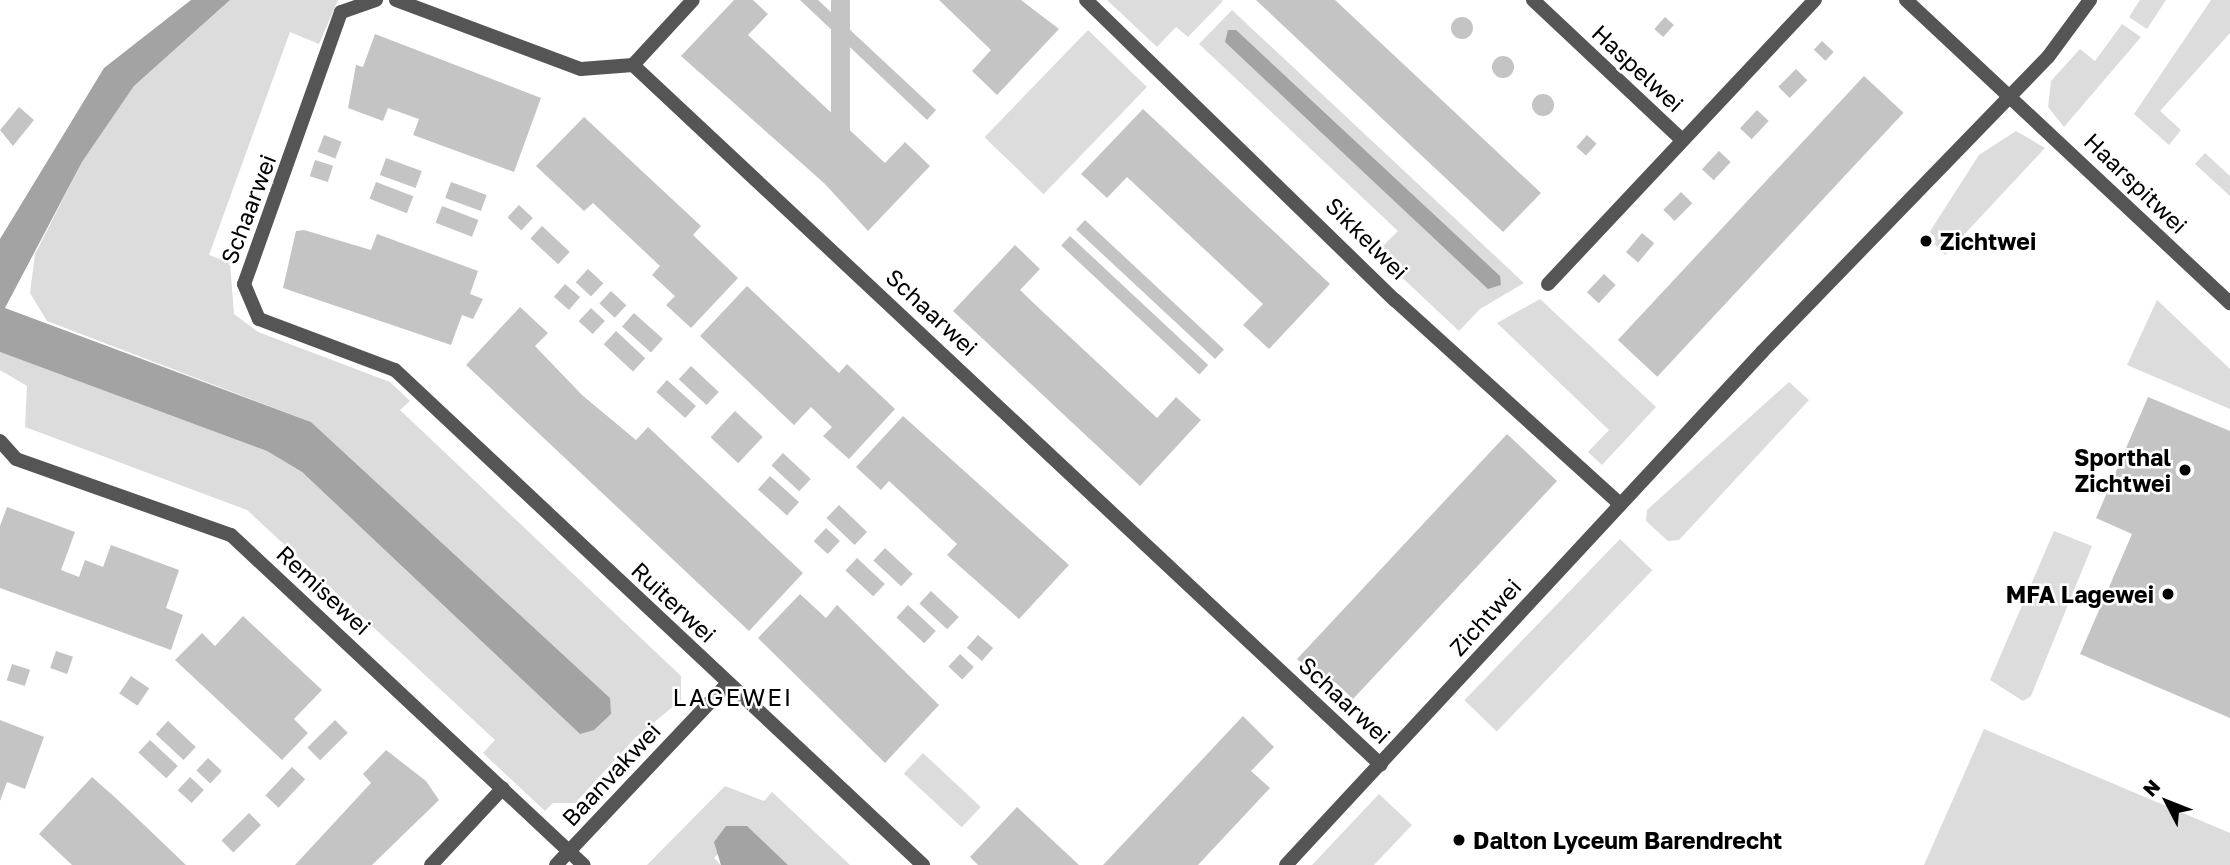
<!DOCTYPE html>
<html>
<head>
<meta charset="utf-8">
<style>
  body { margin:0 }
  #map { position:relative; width:2230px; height:865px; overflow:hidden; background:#fff; font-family:"Golos Text",sans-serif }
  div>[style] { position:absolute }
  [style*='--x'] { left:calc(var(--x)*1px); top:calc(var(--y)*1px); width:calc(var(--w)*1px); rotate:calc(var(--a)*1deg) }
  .green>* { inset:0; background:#dcdcdc; transform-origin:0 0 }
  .water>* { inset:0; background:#a3a3a3 }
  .building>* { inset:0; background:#c4c4c4; transform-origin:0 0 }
  .round { border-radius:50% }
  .minor>* { height:14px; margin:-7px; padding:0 7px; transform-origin:7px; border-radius:7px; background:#555 }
  .dots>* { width:19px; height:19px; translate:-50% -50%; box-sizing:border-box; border:4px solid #fff; border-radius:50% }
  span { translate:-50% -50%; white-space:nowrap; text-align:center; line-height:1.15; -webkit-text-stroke:5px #fff; paint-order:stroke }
  .street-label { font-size:23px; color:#000 }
  .poi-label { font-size:23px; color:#000; font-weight:700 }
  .left { translate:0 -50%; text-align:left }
  .right { translate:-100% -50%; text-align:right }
  .neighbourhood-label { font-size:24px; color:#000; letter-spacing:2px }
  .north { position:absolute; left:2132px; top:767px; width:70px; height:70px; -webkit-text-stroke:5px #fff; paint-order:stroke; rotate:312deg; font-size:19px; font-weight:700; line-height:28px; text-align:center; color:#000 }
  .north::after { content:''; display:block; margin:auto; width:24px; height:32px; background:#000; clip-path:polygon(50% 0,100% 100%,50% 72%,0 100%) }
</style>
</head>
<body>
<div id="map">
  <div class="green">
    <i style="clip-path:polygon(230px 0,338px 0,319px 44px,290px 32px,209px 255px,230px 263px,234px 314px,258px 332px,390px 382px,410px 401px,400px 410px,681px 676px,681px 700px,635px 738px,575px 803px,553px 803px,545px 811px,483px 753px,495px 740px,247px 510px,25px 427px,27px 386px,0 370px,0 352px,267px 451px,302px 472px,579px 733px,610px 714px,610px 698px,311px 422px,47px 321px,30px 293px,35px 254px,82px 162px,134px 86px)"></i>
    <i style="clip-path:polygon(1107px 0,1221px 0,1223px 1px,1188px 37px,1176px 27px,1157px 47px)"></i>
    <i style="clip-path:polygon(2140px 0,2166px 0,2147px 29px,2129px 17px)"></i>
    <i style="clip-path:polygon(2211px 0,2230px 0,2230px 33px,2160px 111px,2181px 130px,2169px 145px,2134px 114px)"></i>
    <i style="clip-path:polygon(1232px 10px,1524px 283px,1480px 309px,1459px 331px,1376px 253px,1398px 231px,1199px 44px)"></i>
    <i style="clip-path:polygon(2122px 24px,2141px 37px,2064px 127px,2048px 107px,2051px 81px,2080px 49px,2095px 61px)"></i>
    <i style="left:1088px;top:30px;width:82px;height:149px;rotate:44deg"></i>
    <i style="clip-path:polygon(2016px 131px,2045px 148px,1945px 255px,1927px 236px,1979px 155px)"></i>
    <i style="clip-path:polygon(2205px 153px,2230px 176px,2230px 196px,2195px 164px)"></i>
    <i style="clip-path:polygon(1540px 299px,1656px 407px,1602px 465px,1588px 452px,1609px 430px,1497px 323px)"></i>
    <i style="clip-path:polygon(2157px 300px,2230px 369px,2230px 409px,2127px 365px)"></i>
    <i style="clip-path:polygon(1789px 382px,1809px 400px,1679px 540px,1668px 541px,1646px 521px,1647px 510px)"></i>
    <i style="clip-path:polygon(2054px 531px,2092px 546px,2031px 696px,2023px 701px,1990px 680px)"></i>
    <i style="left:1620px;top:539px;width:45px;height:224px;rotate:44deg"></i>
    <i style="clip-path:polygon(1984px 729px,2230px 833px,2230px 865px,1924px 865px)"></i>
    <i style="left:923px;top:753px;width:79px;height:28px;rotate:43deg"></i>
    <i style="clip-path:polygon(725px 786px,764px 801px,772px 792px,850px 865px,788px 865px,746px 826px,714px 858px,721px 865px,647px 865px)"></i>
    <i style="clip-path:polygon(1379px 794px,1412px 825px,1374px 865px,1312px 865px)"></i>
  </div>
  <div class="water">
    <i style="clip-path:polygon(191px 0,230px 0,134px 86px,82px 162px,5px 308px,311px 422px,610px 698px,611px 714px,594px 730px,580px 734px,302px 472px,267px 451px,0 352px,0 239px,104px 68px)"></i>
    <i style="clip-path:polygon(1228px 30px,1236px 30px,1500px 276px,1501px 285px,1488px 289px,1225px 42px)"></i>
    <i style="clip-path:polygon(726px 826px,747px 826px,788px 865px,721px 865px,714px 842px)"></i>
  </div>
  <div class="building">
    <i style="clip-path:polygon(734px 0,753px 0,768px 14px,748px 35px,885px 163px,905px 142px,930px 166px,868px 231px,825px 184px,681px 56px)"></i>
    <i style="clip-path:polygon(800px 0,818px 0,936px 110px,927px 120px)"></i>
    <i style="left:831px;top:0;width:19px;height:152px"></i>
    <i style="clip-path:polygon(939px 0,1021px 0,1059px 29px,997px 95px,972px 71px,991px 50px)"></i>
    <i style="clip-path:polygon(1256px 0,1335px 0,1541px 193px,1503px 232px)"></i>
    <i class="round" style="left:1451px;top:17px;width:22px;height:22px"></i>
    <i style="left:1665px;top:17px;width:12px;height:16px;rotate:42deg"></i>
    <i style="clip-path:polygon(375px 34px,541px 98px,514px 172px,413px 135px,419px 119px,388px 108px,383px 121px,348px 108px,356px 65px,363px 67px)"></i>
    <i style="left:1822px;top:41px;width:16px;height:12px;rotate:43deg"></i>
    <i class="round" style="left:1492px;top:56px;width:22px;height:22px"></i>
    <i style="left:1796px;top:69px;width:16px;height:25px;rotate:45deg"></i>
    <i style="left:1864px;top:76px;width:54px;height:361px;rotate:43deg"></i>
    <i class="round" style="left:1532px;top:94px;width:22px;height:22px"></i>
    <i style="clip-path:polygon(19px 107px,34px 120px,13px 146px,0 130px)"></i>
    <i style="clip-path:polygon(1143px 109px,1330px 284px,1269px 349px,1243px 325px,1263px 304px,1127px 177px,1107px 198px,1081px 174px)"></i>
    <i style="left:1757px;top:110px;width:16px;height:25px;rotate:43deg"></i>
    <i style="clip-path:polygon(584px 117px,701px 226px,693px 235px,738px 278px,691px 328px,666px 305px,675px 296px,652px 275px,660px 266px,593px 203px,584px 211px,536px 166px)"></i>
    <i style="left:324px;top:135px;width:19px;height:18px;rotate:21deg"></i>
    <i style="left:1587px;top:135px;width:13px;height:16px;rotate:42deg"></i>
    <i style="left:1719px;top:151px;width:16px;height:25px;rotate:43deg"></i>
    <i style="left:386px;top:158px;width:38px;height:18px;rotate:20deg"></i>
    <i style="left:315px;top:160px;width:19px;height:17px;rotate:18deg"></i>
    <i style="left:376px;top:182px;width:40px;height:18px;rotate:21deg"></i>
    <i style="left:451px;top:182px;width:38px;height:17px;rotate:20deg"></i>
    <i style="left:1681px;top:192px;width:16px;height:25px;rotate:45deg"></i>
    <i style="left:519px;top:205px;width:19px;height:17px;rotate:43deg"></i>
    <i style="left:442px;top:206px;width:39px;height:18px;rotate:21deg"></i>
    <i style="left:1085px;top:220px;width:190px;height:13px;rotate:43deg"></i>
    <i style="left:542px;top:226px;width:38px;height:17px;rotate:43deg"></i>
    <i style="clip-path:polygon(304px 230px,371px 250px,377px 234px,478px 271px,470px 294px,483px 299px,473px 319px,462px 315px,451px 345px,283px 288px,296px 231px)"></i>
    <i style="left:1642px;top:233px;width:16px;height:25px;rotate:40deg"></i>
    <i style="left:1070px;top:236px;width:189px;height:13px;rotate:43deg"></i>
    <i style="clip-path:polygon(1015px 245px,1040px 269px,1020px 290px,1042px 311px,1157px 418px,1176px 397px,1201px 420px,1140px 486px,953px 311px)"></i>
    <i style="left:588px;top:269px;width:21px;height:18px;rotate:43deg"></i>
    <i style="left:1604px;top:274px;width:16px;height:25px;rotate:43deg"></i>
    <i style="left:565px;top:284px;width:20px;height:17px;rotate:41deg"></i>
    <i style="clip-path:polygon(747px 286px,839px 373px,847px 364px,895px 409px,849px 459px,823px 436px,832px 427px,811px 407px,794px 425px,700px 336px)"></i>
    <i style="left:611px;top:291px;width:21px;height:17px;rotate:43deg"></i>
    <i style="clip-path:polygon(520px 307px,548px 333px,535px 346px,582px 395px,636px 440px,648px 427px,803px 573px,749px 631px,466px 365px)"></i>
    <i style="left:591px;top:308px;width:19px;height:18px;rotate:43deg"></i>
    <i style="left:634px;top:313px;width:39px;height:18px;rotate:42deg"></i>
    <i style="left:616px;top:331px;width:40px;height:18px;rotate:43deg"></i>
    <i style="left:691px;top:366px;width:38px;height:18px;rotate:43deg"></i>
    <i style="left:667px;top:380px;width:39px;height:16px;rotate:42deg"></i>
    <i style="clip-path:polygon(2148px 397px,2230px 431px,2230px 718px,2080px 654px,2132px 534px,2096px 518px)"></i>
    <i style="left:735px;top:411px;width:38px;height:36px;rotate:43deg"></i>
    <i style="clip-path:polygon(903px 416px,1069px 565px,1019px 619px,947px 555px,957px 544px,889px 481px,881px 490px,856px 467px)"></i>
    <i style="clip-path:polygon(1507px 434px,1557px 481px,1353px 699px,1335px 682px,1329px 688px,1297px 659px)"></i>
    <i style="left:783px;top:453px;width:38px;height:17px;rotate:43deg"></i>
    <i style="left:770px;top:476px;width:39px;height:18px;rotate:42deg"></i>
    <i style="left:839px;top:505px;width:39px;height:18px;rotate:44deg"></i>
    <i style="clip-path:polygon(7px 507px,75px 532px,61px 570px,79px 577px,85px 560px,103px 567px,111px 545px,179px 570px,166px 608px,183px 615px,171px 650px,0 588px,0 526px)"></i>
    <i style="left:826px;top:528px;width:19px;height:18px;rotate:43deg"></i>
    <i style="left:885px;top:548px;width:38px;height:17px;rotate:43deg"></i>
    <i style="left:857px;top:558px;width:38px;height:17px;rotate:43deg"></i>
    <i style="left:931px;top:591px;width:38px;height:17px;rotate:43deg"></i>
    <i style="clip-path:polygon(800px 594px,826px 618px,837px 605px,939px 705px,885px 763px,758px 638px)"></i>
    <i style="left:908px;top:605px;width:38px;height:17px;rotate:43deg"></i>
    <i style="clip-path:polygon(243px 616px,322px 690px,294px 719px,308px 733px,282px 760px,175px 660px,202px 633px,215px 646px)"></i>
    <i style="left:978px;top:635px;width:20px;height:17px;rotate:41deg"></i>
    <i style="left:56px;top:651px;width:18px;height:18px;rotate:19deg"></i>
    <i style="left:960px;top:654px;width:19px;height:17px;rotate:43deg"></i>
    <i style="left:12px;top:664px;width:19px;height:17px;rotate:18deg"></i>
    <i style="left:131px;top:676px;width:22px;height:21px;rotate:34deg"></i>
    <i style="clip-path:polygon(1243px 716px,1274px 747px,1251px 771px,1270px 788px,1198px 865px,1103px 865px)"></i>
    <i style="clip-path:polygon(0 720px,44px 737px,25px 789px,7px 782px,0 801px)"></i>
    <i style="left:335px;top:720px;width:18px;height:39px;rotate:45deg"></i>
    <i style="left:168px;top:721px;width:38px;height:18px;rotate:43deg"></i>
    <i style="left:150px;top:740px;width:38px;height:17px;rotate:43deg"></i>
    <i style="clip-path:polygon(386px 750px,426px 781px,439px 800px,372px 865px,295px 865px,371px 783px,363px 774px)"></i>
    <i style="left:208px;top:758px;width:19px;height:17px;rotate:43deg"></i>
    <i style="left:292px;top:767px;width:18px;height:39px;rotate:43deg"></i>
    <i style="clip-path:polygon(92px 777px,119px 801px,186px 865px,72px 865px,39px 834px)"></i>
    <i style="left:190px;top:777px;width:19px;height:18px;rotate:43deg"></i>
    <i style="clip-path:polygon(1017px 807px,1079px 865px,978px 865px,970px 857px)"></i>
    <i style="left:249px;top:813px;width:17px;height:39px;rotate:45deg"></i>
  </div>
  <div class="minor">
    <i style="--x:376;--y:0;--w:37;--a:161"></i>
    <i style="--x:341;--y:12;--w:289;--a:109.6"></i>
    <i style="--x:244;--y:284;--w:38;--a:67"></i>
    <i style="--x:259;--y:319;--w:145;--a:20.6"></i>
    <i style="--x:395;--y:370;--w:724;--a:43.15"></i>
    <i style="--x:396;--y:0;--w:197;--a:20.5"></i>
    <i style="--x:581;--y:69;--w:52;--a:-4.4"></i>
    <i style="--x:633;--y:65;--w:1024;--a:43.1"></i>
    <i style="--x:1086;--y:0;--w:431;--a:44.2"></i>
    <i style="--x:1395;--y:300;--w:304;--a:42.2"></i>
    <i style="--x:1533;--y:0;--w:204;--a:43.2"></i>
    <i style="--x:1906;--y:0;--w:444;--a:43.1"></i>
    <i style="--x:633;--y:65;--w:88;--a:-47.3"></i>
    <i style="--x:1548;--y:284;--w:390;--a:-46.8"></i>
    <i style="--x:0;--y:441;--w:24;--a:48"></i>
    <i style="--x:16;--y:459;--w:228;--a:19.5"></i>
    <i style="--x:231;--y:535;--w:483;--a:43.1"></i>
    <i style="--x:431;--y:865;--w:105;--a:-46.9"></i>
    <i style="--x:556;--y:865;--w:249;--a:-46.6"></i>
    <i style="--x:1286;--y:865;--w:700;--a:-47.14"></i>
    <i style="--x:1762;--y:352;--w:411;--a:-45.9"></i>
    <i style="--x:2048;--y:57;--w:71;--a:-53.6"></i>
  </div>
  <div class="dots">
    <i style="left:1926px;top:241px;background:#000"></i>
    <i style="left:2185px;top:470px;background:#000"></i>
    <i style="left:2168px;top:594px;background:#000"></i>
    <i style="left:1459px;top:840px;background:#000"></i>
  </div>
  <div class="street-label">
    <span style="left:1638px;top:68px;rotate:43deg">Haspelwei</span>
    <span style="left:2136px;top:183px;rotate:44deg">Haarspitwei</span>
    <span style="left:248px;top:209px;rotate:-69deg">Schaarwei</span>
    <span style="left:1367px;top:238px;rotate:45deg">Sikkelwei</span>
    <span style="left:932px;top:312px;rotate:43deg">Schaarwei</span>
    <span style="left:324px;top:590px;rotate:43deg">Remisewei</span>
    <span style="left:674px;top:602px;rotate:43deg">Ruiterwei</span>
    <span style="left:1485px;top:617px;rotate:-48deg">Zichtwei</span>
    <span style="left:1345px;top:700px;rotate:43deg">Schaarwei</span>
    <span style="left:611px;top:774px;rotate:-47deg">Baanvakwei</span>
  </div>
  <div class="poi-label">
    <span class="left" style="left:1940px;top:241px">Zichtwei</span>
    <span class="right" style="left:2171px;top:470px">Sporthal<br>Zichtwei</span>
    <span class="right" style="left:2154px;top:594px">MFA Lagewei</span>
    <span class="left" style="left:1473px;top:840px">Dalton Lyceum Barendrecht</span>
  </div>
  <div class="neighbourhood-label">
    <span style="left:733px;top:697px">LAGEWEI</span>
  </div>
  <div class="north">N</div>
</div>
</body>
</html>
